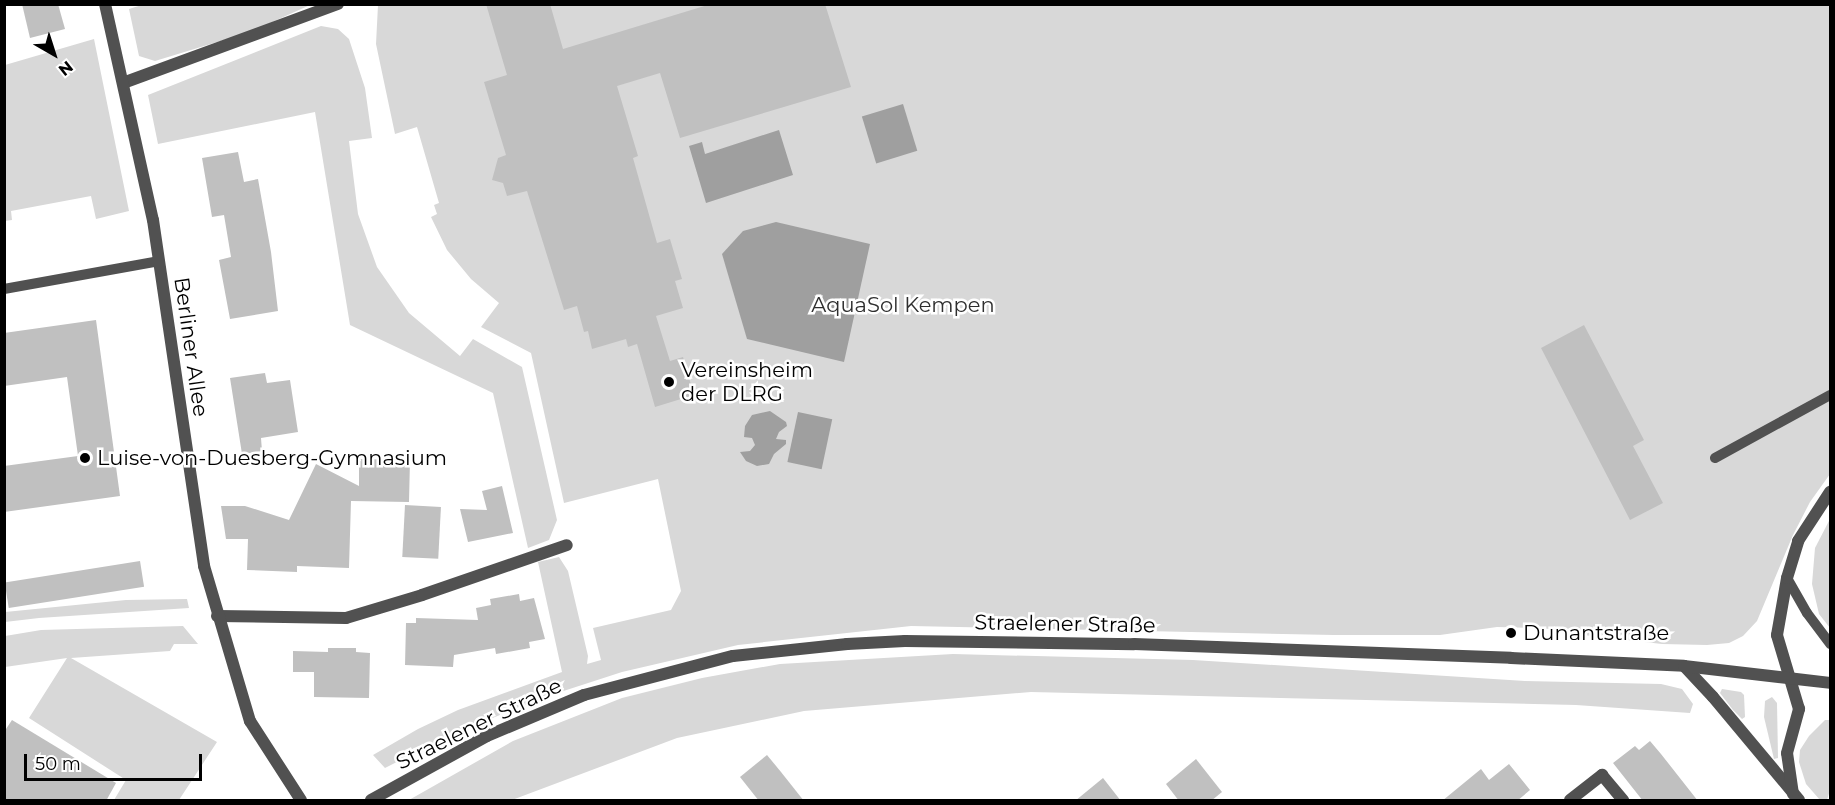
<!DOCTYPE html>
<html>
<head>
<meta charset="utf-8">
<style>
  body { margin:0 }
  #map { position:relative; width:1835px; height:805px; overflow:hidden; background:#fff; font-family:Montserrat,sans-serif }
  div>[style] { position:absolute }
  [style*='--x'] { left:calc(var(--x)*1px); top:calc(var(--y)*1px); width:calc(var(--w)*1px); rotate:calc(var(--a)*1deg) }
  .green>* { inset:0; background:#d8d8d8 }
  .water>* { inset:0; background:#9f9f9f; transform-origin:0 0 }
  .building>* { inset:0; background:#c0c0c0; transform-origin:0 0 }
  .service>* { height:10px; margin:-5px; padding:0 5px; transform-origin:5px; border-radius:5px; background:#515151 }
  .minor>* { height:12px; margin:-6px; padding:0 6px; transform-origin:6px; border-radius:6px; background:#515151 }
  .tertiary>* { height:12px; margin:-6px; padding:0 6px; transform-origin:6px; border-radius:6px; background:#515151 }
  .dots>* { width:16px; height:16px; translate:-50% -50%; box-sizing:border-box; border:3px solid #fff; border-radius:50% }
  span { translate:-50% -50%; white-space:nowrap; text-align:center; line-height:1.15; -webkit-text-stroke:5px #fff; paint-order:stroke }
  .park-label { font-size:21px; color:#2f2f2f }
  .street-label { font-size:21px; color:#000 }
  .poi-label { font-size:21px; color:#000 }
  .left { translate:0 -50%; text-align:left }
  .frame { position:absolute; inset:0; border:6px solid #000; pointer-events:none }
  .north { position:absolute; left:24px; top:24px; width:60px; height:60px; -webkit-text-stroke:4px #fff; paint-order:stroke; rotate:141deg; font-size:16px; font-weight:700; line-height:24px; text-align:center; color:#000 }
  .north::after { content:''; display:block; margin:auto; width:21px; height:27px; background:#000; clip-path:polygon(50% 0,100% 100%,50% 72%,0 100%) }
  .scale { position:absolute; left:24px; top:754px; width:178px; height:27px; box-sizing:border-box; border:3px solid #000; border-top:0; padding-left:8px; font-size:18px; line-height:21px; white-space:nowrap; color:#000; -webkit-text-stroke:4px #fff; paint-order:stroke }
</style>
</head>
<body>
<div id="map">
  <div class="green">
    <i style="clip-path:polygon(145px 4px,310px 5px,250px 32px,155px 61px,139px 56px,129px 9px)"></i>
    <i style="clip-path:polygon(378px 5px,1830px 5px,1830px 474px,1810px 502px,1793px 535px,1757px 621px,1743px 636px,1729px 643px,1707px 645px,1662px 644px,1575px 634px,1543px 628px,1497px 627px,1440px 635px,1334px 635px,911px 626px,738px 645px,622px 672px,545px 697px,450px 735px,385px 768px,373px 755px,418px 729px,458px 710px,562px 672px,538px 562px,559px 557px,568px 571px,588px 656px,587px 664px,601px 660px,593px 628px,671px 610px,681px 591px,658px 479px,564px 503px,531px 353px,481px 327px,499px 303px,471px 279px,447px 250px,431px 217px,437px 214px,434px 205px,439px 203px,417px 127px,395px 134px,376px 44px)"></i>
    <i style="clip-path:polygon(321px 26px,338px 29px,349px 39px,365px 88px,372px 138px,349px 141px,358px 214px,377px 267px,409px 313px,460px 356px,473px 339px,522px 367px,557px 520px,549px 540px,528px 548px,493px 393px,350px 325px,315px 112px,158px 144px,148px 95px)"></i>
    <i style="clip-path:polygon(94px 39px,129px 211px,96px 219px,91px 196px,11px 211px,12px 220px,5px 221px,5px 65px)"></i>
    <i style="clip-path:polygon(1830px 519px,1830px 628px,1819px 614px,1812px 584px,1815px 548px)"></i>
    <i style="clip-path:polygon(187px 599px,189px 608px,39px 618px,5px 622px,5px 612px,126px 600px)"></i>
    <i style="clip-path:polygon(183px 626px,198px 644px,174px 644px,170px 651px,71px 658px,217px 742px,179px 800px,114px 800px,126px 780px,29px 718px,67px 658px,5px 667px,5px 636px,41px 630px)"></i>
    <i style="clip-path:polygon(953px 654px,1193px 660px,1525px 681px,1661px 684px,1682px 689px,1693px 704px,1690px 713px,1576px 705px,1031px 692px,804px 711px,677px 738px,512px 800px,409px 800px,513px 741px,622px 698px,702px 678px,780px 664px)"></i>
    <i style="clip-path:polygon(1722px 689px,1741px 692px,1744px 695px,1745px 717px,1742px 719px,1733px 710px,1720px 693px)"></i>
    <i style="clip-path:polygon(1772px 697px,1777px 703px,1778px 758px,1774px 759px,1764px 717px,1765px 701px)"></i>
    <i style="clip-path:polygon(1825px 720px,1830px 720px,1830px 790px,1827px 800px,1820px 800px,1806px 784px,1799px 762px,1800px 750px,1809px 736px)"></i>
  </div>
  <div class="water">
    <i style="left:903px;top:104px;width:49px;height:43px;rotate:73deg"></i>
    <i style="clip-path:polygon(779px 130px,793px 175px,706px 203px,689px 146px,702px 142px,705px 154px)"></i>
    <i style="clip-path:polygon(776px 222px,870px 244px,844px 362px,747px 339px,722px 254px,743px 231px)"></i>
    <i style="clip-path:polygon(770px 411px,786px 422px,787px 426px,779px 432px,776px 439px,786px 440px,786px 444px,774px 454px,769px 464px,757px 466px,746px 461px,740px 452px,750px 451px,755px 445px,752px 438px,744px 437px,745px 426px,752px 415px)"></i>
    <i style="left:798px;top:412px;width:35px;height:51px;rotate:12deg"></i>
  </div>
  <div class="building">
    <i style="clip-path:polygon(22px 4px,58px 4px,65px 29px,30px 38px)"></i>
    <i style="clip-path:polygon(486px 4px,550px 4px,563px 49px,711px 4px,825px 4px,851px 87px,680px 138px,660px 73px,617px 86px,638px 156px,633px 158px,657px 243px,670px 239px,682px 279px,675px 281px,683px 308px,656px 316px,670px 361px,683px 357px,694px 395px,655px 407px,637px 344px,628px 347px,626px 339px,592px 349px,588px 331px,584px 332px,577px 306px,564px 310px,527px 191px,507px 196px,503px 183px,492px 180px,498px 158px,506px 155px,484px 82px,507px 75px)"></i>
    <i style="clip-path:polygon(238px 152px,244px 182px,258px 179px,271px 252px,278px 311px,230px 319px,219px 260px,231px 257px,224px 215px,212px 217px,202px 158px)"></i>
    <i style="clip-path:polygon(96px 320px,120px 496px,4px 512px,4px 466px,78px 456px,67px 377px,4px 386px,4px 333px)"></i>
    <i style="clip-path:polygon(1584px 325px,1644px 440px,1633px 446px,1663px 503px,1630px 520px,1541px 348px)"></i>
    <i style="clip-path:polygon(265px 373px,267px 383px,290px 380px,298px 432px,261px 438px,262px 451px,242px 454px,230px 378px)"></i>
    <i style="clip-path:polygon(359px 459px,410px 460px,409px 502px,351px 501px,349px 568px,297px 566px,297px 572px,247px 570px,248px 539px,226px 539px,221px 506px,245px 506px,289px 520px,316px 464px,359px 486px)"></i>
    <i style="clip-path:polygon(502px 486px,513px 533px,468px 542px,460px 509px,487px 510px,482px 491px)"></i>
    <i style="left:405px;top:505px;width:36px;height:52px;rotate:3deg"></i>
    <i style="left:140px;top:561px;width:26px;height:137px;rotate:81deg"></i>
    <i style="clip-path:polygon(519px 594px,520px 601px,534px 598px,545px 639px,529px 642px,530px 648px,496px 654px,495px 648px,454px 655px,453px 667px,405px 665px,406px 623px,416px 623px,416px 618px,478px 620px,476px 608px,491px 605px,490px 599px)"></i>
    <i style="clip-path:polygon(328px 648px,356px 648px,356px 652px,370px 653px,369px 698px,314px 697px,314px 672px,293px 672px,293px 651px,328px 652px)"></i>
    <i style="clip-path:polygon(12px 720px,116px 783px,106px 801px,4px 801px,4px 732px)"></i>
    <i style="clip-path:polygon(1650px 741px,1661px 754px,1698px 801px,1643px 801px,1613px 763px,1635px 746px,1639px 750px)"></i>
    <i style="clip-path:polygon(767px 755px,781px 772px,804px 801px,759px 801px,740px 777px)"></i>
    <i style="clip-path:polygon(1196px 759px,1222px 792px,1211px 801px,1179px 801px,1166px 784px)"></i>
    <i style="clip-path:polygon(1509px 764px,1530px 790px,1517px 801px,1442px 801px,1481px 769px,1489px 780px)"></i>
    <i style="clip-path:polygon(1103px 778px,1121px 801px,1075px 801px)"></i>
  </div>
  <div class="service">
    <i style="--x:4;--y:289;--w:158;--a:-10.2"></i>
    <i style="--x:1715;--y:458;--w:131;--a:-28.7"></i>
    <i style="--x:1787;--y:578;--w:40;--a:60.3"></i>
    <i style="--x:1807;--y:613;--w:39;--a:53"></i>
  </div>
  <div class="minor">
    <i style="--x:123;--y:83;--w:229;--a:-20.2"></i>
    <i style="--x:217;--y:616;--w:129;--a:0.9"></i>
    <i style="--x:346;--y:618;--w:79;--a:-16.8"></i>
    <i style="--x:422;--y:595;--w:153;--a:-19"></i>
    <i style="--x:1684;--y:666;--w:42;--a:46.9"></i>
    <i style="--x:1713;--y:697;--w:134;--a:50.1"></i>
    <i style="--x:1793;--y:794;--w:41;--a:-98.3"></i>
    <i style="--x:1787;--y:753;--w:46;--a:-74.7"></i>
    <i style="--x:1799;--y:709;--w:77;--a:-106.6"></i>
    <i style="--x:1777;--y:635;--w:58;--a:-80"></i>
    <i style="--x:1787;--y:578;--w:39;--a:-73"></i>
    <i style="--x:1798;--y:541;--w:59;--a:-56.9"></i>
    <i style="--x:1570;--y:800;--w:41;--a:-38"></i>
    <i style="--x:1602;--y:775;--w:33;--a:50"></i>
  </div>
  <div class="tertiary">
    <i style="--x:105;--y:4;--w:221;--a:77.5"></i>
    <i style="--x:153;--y:220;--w:350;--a:81.6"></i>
    <i style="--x:204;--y:566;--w:162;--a:73.5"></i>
    <i style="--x:250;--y:721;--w:94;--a:57.2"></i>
    <i style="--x:371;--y:800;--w:132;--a:-28.9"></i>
    <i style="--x:487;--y:736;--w:105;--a:-22.9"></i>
    <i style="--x:584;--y:695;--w:154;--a:-14.7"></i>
    <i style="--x:733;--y:656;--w:115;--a:-6"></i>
    <i style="--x:847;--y:644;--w:58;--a:-3"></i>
    <i style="--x:905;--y:641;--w:229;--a:0.8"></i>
    <i style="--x:1134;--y:644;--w:377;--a:2.1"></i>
    <i style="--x:1511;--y:658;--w:173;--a:2.6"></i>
    <i style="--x:1684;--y:666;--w:147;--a:6.6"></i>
  </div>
  <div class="dots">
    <i style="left:669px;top:382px;background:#000"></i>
    <i style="left:85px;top:458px;background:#000"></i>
    <i style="left:1511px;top:633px;background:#000"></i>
  </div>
  <div class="park-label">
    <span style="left:903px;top:305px">AquaSol Kempen</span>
  </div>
  <div class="street-label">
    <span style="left:191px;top:347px;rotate:82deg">Berliner Allee</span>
    <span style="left:1065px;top:624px;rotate:1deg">Straelener Straße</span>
    <span style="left:479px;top:724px;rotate:-26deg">Straelener Straße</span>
  </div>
  <div class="poi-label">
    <span class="left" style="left:681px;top:382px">Vereinsheim<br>der DLRG</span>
    <span class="left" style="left:97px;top:458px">Luise-von-Duesberg-Gymnasium</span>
    <span class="left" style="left:1523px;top:633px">Dunantstraße</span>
  </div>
  <div class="frame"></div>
  <div class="north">N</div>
  <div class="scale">50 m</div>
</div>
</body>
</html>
